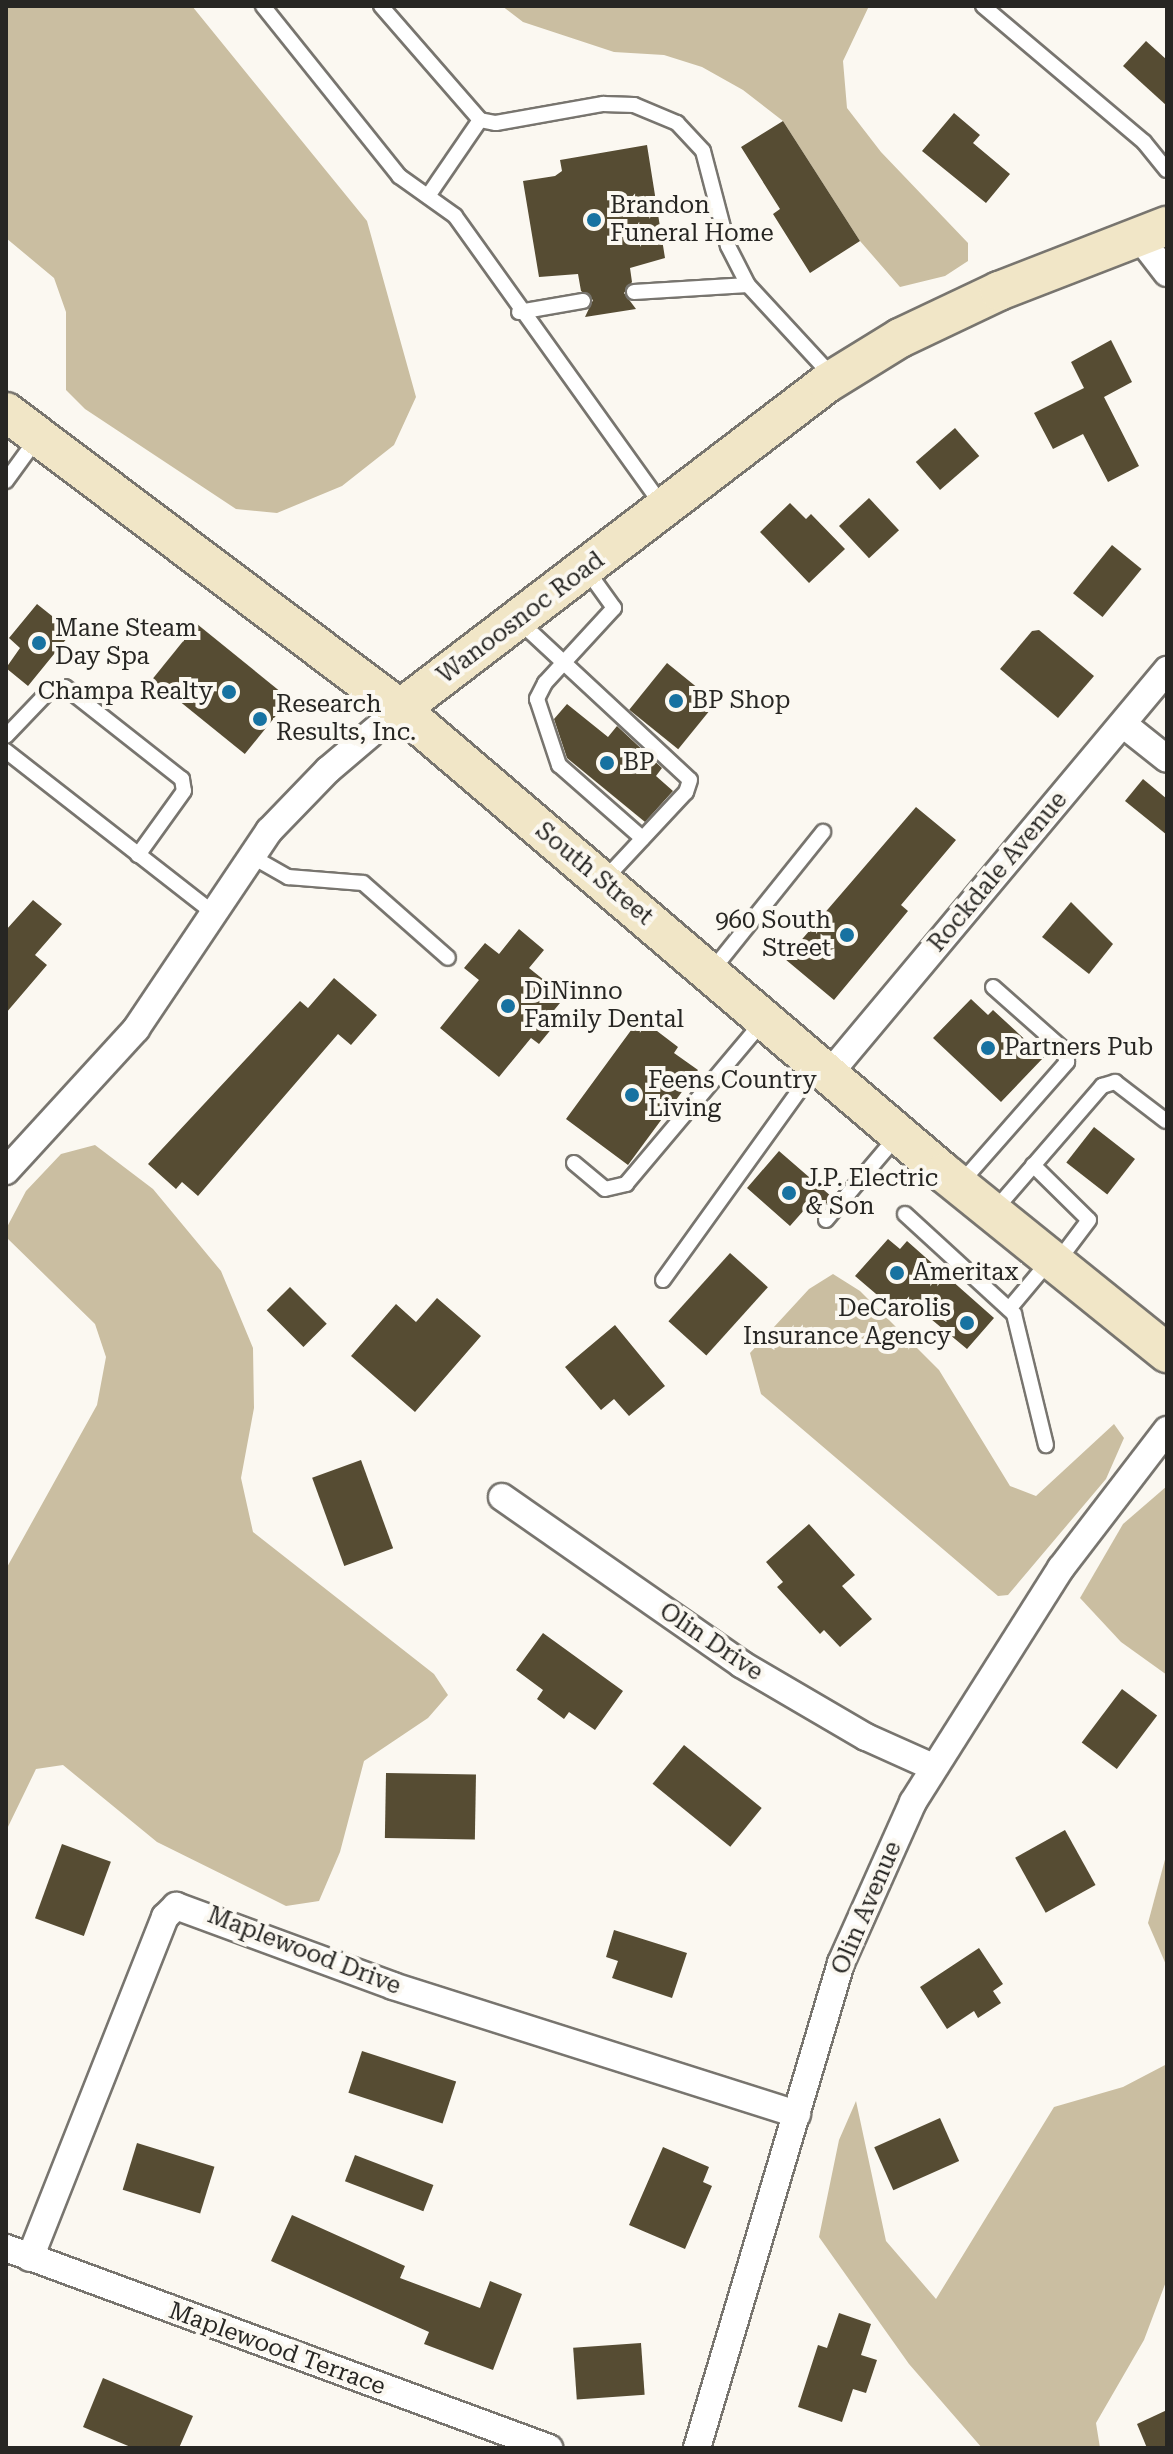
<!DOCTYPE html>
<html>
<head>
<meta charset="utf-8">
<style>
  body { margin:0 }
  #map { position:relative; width:1173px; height:2454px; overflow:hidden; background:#fbf8f1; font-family:"Roboto Serif",serif }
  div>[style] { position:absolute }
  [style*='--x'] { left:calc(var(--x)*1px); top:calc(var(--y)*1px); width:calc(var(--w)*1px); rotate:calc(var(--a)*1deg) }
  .forest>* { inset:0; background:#cabea1 }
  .building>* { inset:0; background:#564c33; transform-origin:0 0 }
  .roads { filter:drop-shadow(2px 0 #78756f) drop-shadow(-2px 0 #78756f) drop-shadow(0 2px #78756f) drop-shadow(0 -2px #78756f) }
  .service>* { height:14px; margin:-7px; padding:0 7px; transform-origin:7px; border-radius:7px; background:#fff }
  .minor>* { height:26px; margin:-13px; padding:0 13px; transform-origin:13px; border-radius:13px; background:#fff }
  .secondary>* { height:38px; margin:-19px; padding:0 19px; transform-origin:19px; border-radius:19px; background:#f1e6c7 }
  .dots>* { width:22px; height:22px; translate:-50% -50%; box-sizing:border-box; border:4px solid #fbf8f1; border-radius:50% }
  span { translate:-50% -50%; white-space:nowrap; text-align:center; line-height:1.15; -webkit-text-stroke:8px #fbf8f1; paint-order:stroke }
  .poi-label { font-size:24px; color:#272623 }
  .left { translate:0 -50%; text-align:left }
  .right { translate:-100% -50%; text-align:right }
  .street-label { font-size:24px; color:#272623 }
  .frame { position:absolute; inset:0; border:8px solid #272623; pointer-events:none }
</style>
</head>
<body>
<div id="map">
  <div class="forest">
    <i style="clip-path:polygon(6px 6px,192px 6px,367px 221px,416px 397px,394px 445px,342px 486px,277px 513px,236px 509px,85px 409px,66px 390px,66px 312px,54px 278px,6px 238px)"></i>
    <i style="clip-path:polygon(502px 6px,869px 6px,843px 61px,847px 108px,881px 152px,968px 243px,968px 261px,945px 276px,900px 287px,860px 241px,783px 121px,743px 90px,702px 67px,664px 55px,614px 52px,523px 22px)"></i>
    <i style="clip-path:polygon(95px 1145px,153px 1189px,221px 1271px,253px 1348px,254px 1408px,241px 1478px,253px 1532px,434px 1674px,448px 1695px,428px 1718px,364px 1761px,340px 1852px,319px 1901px,286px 1906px,157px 1842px,63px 1765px,36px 1769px,6px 1831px,6px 1569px,97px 1405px,106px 1357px,95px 1324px,6px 1237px,6px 1229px,26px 1191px,61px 1154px)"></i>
    <i style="clip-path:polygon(833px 1274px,860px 1291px,939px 1370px,1010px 1486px,1036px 1496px,1114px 1424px,1124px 1438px,1106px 1479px,1008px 1595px,998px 1596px,761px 1394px,750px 1353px,809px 1289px)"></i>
    <i style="clip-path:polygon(1167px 1486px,1167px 1675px,1121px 1642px,1080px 1598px,1123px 1524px)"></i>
    <i style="clip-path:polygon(1167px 1852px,1167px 1967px,1148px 1923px)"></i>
    <i style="clip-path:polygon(1167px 2064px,1167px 2279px,1144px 2340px,1096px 2423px,1100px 2448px,982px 2448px,909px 2364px,819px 2237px,839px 2140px,856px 2101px,886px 2241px,936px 2299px,1054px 2107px,1123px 2087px)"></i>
  </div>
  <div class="building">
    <i style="clip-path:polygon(1146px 41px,1167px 60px,1167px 106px,1123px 66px)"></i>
    <i style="clip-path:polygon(954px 113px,980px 135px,973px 143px,1010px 174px,986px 203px,922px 151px)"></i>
    <i style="clip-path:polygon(783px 121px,860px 241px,810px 273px,773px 214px,780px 209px,741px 147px)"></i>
    <i style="clip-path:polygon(647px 145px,665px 258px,630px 268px,632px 282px,624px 293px,636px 309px,585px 317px,593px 300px,581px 291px,578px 274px,539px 277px,523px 181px,555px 176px,562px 171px,560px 160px)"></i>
    <i style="clip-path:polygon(1111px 340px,1132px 382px,1104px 397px,1139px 466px,1108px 482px,1083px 434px,1053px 449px,1034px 413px,1084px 388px,1071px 362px)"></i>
    <i style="left:955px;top:428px;width:37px;height:52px;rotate:49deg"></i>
    <i style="left:869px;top:498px;width:44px;height:41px;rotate:47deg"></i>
    <i style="clip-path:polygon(790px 503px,806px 519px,811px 514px,845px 549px,809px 583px,760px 532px)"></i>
    <i style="left:1112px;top:545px;width:38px;height:62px;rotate:39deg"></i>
    <i style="clip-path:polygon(37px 604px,72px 632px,28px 686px,6px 668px,20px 648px,9px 638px)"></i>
    <i style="left:197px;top:624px;width:119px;height:71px;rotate:39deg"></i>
    <i style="clip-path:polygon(1039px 630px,1094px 676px,1058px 718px,1000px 669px,1032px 631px)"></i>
    <i style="left:667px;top:663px;width:63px;height:60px;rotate:39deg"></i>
    <i style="clip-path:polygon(567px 704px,608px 737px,617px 726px,662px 768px,656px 776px,673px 791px,645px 822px,567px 758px,554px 719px)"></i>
    <i style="clip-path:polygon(1143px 779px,1167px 799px,1167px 835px,1125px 801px)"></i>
    <i style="clip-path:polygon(916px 807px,956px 840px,901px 905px,908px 911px,834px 1000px,785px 959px)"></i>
    <i style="clip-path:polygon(33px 900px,62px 924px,35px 955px,47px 965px,6px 1013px,6px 930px)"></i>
    <i style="clip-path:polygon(1071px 902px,1113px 944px,1089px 974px,1042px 937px)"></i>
    <i style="clip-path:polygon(519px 929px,544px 950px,529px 968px,565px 997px,550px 1015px,558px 1021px,539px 1044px,531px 1038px,499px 1077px,440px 1028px,479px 980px,464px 968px,485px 943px,499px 954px)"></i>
    <i style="clip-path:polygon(334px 978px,377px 1015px,351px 1045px,338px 1034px,198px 1196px,182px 1182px,176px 1189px,148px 1164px,300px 1001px,308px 1008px)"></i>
    <i style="clip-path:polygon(971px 999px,988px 1015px,993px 1010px,1044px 1057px,1001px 1102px,933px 1038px)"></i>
    <i style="clip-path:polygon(640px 1018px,678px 1047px,674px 1053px,698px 1070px,628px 1165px,566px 1119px)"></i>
    <i style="left:1094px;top:1127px;width:52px;height:45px;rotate:38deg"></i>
    <i style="clip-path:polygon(779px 1151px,832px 1197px,815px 1217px,805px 1209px,790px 1226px,747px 1188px)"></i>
    <i style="clip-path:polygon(888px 1239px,900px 1249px,907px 1241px,994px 1318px,967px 1349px,907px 1299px,896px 1311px,855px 1276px)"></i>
    <i style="left:730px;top:1253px;width:51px;height:92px;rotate:42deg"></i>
    <i style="left:290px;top:1287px;width:52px;height:33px;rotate:45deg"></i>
    <i style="clip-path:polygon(437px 1298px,481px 1336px,415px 1412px,351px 1356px,396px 1304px,416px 1322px)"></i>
    <i style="clip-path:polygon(615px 1325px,665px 1386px,629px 1416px,614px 1399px,601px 1410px,565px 1367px)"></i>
    <i style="left:361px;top:1460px;width:94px;height:52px;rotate:70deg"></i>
    <i style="clip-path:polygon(809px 1524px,855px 1575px,842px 1586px,872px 1619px,840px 1647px,824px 1630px,820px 1634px,777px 1587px,783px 1582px,766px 1562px)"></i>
    <i style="clip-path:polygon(543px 1633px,623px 1691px,595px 1730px,569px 1712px,564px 1719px,537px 1699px,543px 1690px,516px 1670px)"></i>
    <i style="left:1122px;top:1689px;width:44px;height:67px;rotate:37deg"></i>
    <i style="left:684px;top:1745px;width:100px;height:50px;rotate:39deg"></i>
    <i style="left:386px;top:1773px;width:90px;height:65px;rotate:1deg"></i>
    <i style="left:1065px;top:1830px;width:63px;height:57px;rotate:61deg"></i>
    <i style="left:62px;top:1844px;width:52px;height:79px;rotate:20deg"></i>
    <i style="clip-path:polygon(614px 1930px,687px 1953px,672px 1998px,612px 1978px,618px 1961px,606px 1957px)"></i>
    <i style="clip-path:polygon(979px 1948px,1003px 1984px,993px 1991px,1001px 2003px,978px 2018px,974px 2011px,947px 2029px,920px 1987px)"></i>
    <i style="left:362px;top:2051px;width:99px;height:44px;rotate:18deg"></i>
    <i style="left:940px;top:2118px;width:47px;height:72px;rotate:66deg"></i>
    <i style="left:137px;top:2143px;width:81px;height:49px;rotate:17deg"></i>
    <i style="clip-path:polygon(663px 2147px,709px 2167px,703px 2182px,712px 2186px,685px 2249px,629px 2225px)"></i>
    <i style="left:355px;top:2155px;width:84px;height:28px;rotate:21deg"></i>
    <i style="clip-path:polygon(292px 2215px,405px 2266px,400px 2278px,480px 2308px,490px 2281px,522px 2294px,493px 2370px,424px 2344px,429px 2332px,271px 2261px)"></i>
    <i style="clip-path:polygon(839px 2313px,871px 2324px,861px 2355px,877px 2360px,866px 2393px,853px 2389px,842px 2422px,798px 2407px,818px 2345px,827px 2348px)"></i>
    <i style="left:641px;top:2343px;width:52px;height:68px;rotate:86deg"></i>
    <i style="clip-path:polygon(103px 2378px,193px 2416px,179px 2448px,133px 2448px,83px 2427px)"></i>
    <i style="clip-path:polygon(1167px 2410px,1167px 2448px,1147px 2448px,1137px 2424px)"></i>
  </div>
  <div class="roads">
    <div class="service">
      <i style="--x:263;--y:6;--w:218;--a:51.3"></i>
      <i style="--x:399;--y:176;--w:69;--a:35.5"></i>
      <i style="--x:455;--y:216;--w:357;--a:54.4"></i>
      <i style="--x:381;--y:6;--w:151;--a:49"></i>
      <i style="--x:480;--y:120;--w:16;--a:11"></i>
      <i style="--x:496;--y:123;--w:109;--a:-10.1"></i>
      <i style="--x:603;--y:104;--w:31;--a:2"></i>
      <i style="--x:634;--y:105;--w:47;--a:22.7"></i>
      <i style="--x:677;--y:123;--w:38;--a:47"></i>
      <i style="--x:703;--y:151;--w:98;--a:75.3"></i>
      <i style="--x:728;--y:246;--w:44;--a:62.9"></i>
      <i style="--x:748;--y:285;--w:125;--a:47.3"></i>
      <i style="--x:983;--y:6;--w:211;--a:40.2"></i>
      <i style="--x:1144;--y:142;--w:36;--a:51"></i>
      <i style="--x:428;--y:196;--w:92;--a:-55.6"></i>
      <i style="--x:634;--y:292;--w:114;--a:-3.5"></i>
      <i style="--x:519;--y:312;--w:65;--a:-9.8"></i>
      <i style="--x:6;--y:481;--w:54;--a:-54"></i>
      <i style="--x:586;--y:569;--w:48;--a:54.3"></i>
      <i style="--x:614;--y:608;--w:102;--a:132.6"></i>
      <i style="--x:545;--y:683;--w:18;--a:117"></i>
      <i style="--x:537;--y:699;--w:70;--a:71.6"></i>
      <i style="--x:559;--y:765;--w:111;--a:41.3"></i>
      <i style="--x:519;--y:621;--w:233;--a:42.9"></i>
      <i style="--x:690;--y:780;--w:13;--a:108"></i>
      <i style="--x:686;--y:792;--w:122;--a:133"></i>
      <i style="--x:6;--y:736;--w:64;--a:-46.3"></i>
      <i style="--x:50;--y:690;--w:15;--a:-11"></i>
      <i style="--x:65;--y:687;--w:149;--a:38.2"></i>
      <i style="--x:182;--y:779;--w:12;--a:81"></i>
      <i style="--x:184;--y:791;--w:79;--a:125.7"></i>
      <i style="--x:6;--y:751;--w:260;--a:38"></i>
      <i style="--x:251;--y:856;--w:43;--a:29.6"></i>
      <i style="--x:288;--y:877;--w:75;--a:4.6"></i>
      <i style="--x:363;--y:883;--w:113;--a:41.4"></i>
      <i style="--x:710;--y:973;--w:181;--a:-51.3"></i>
      <i style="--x:574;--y:1163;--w:40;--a:40"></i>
      <i style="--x:605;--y:1189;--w:22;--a:-13"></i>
      <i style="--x:626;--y:1184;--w:214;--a:-49.9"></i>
      <i style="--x:1033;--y:1165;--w:78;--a:44.5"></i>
      <i style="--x:1089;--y:1220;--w:51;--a:127.1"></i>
      <i style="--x:959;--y:1185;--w:164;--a:-48.7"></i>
      <i style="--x:1067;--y:1062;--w:15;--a:-110"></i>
      <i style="--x:1062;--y:1048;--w:92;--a:-138.5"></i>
      <i style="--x:993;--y:1212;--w:167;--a:-49.1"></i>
      <i style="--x:1102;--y:1086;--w:14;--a:-17"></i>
      <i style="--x:1115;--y:1082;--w:64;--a:37.4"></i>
      <i style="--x:905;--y:1214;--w:148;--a:42.5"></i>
      <i style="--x:1014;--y:1314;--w:135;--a:76.3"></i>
      <i style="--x:826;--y:1220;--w:111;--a:-49.7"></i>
      <i style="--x:663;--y:1280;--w:264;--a:-54.3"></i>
      <i style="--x:1009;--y:1309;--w:64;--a:-50.1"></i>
    </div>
    <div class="minor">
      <i style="--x:1140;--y:238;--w:44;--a:52.4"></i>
      <i style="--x:1123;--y:724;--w:56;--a:38.5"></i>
      <i style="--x:829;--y:1074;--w:527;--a:-50.08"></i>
      <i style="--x:6;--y:1171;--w:193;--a:-47.5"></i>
      <i style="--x:136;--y:1029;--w:239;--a:-56.1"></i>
      <i style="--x:269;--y:831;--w:85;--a:-46"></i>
      <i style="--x:328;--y:770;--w:94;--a:-40.3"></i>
      <i style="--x:502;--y:1497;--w:292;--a:34.9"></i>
      <i style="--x:741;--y:1664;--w:145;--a:30.3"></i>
      <i style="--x:866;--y:1737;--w:73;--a:24.1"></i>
      <i style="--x:6;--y:2248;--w:579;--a:20.22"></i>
      <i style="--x:30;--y:2258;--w:367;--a:-68.4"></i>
      <i style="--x:165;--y:1917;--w:16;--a:-45"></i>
      <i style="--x:176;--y:1906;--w:231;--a:20.2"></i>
      <i style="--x:393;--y:1986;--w:424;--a:17.6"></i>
      <i style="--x:697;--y:2448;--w:506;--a:-73.46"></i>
      <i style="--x:841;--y:1963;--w:176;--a:-65.9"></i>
      <i style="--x:913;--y:1802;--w:277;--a:-57.7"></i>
      <i style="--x:1061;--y:1568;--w:174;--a:-52.5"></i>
    </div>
    <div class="secondary">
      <i style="--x:6;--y:412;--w:493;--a:37"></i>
      <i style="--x:400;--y:709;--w:715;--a:40.46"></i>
      <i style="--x:944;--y:1173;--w:287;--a:38.9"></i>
      <i style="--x:400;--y:709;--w:537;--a:-37.36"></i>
      <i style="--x:827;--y:383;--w:86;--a:-31.7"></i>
      <i style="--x:900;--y:338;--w:110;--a:-25.4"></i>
      <i style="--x:999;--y:291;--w:180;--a:-21.2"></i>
    </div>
  </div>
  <div class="dots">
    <i style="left:594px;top:220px;background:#1772a1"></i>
    <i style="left:39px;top:643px;background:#1772a1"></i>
    <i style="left:229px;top:692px;background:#1772a1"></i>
    <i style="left:676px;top:701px;background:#1772a1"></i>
    <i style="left:260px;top:719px;background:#1772a1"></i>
    <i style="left:607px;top:763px;background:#1772a1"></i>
    <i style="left:847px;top:935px;background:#1772a1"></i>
    <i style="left:508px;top:1006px;background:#1772a1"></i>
    <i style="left:988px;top:1048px;background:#1772a1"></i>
    <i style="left:632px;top:1095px;background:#1772a1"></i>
    <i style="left:789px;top:1193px;background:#1772a1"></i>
    <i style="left:897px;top:1273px;background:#1772a1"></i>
    <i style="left:967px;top:1323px;background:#1772a1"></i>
  </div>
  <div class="poi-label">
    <span class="left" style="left:610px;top:220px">Brandon<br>Funeral Home</span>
    <span class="left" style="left:55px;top:643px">Mane Steam<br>Day Spa</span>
    <span class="right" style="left:213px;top:692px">Champa Realty</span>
    <span class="left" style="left:692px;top:701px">BP Shop</span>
    <span class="left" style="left:276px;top:719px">Research<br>Results, Inc.</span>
    <span class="left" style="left:623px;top:763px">BP</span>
    <span class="right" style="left:831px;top:935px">960 South<br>Street</span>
    <span class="left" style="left:524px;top:1006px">DiNinno<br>Family Dental</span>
    <span class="left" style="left:1004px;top:1048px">Partners Pub</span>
    <span class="left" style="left:648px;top:1095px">Feens Country<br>Living</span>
    <span class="left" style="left:805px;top:1193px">J.P. Electric<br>&amp; Son</span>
    <span class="left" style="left:913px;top:1273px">Ameritax</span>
    <span class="right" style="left:951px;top:1323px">DeCarolis<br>Insurance Agency</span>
  </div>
  <div class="street-label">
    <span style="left:521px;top:618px;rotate:-37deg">Wanoosnoc Road</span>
    <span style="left:998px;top:872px;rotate:-50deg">Rockdale Avenue</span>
    <span style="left:594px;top:874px;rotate:40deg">South Street</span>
    <span style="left:711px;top:1642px;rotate:34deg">Olin Drive</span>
    <span style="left:867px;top:1908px;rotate:-67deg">Olin Avenue</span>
    <span style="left:304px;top:1951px;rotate:21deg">Maplewood Drive</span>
    <span style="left:277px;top:2349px;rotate:20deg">Maplewood Terrace</span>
  </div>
  <div class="frame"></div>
</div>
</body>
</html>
